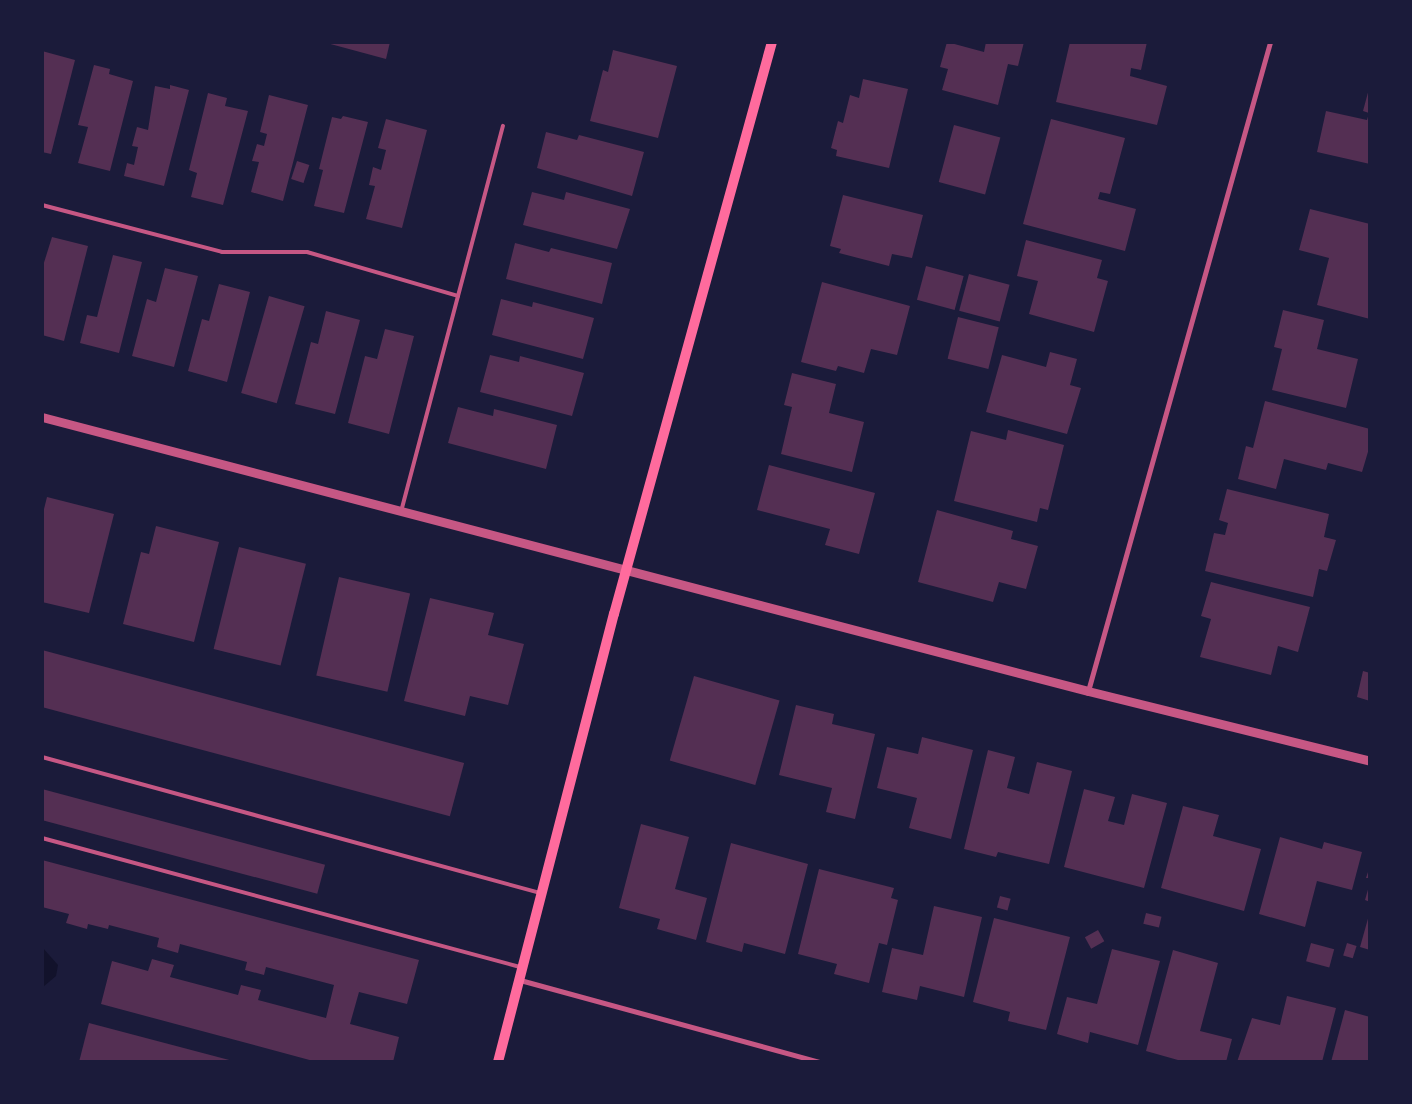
<!DOCTYPE html>
<html>
<head>
<meta charset="utf-8">
<style>
  body { margin:0 }
  #map { position:relative; width:1412px; height:1104px; overflow:hidden; background:#1b1b3a; font-family:Lora,serif }
  div>[style] { position:absolute }
  [style*='--x'] { left:calc(var(--x)*1px); top:calc(var(--y)*1px); width:calc(var(--w)*1px); rotate:calc(var(--a)*1deg) }
  .water>* { inset:0; background:#12122b }
  .building>* { inset:0; background:#542f53; transform-origin:0 0 }
  .service>* { height:4px; margin:-2px; padding:0 2px; transform-origin:2px; border-radius:2px; background:#c65784 }
  .minor>* { height:5px; margin:-2.5px; padding:0 2.5px; transform-origin:2.5px; border-radius:2.5px; background:#c65784 }
  .tertiary>* { height:9px; margin:-4.5px; padding:0 4.5px; transform-origin:4.5px; border-radius:4.5px; background:#c65784 }
  .secondary>* { height:10px; margin:-5px; padding:0 5px; transform-origin:5px; border-radius:5px; background:#ff6b9d }
  span { translate:-50% -50%; white-space:nowrap; text-align:center; line-height:1.15; -webkit-text-stroke:5px #1b1b3a; paint-order:stroke }
  .frame { position:absolute; inset:0; border:44px solid #1b1b3a; pointer-events:none }
</style>
</head>
<body>
<div id="map">
  <div class="water">
    <i style="clip-path:polygon(42px 947px,58px 965px,56px 976px,43px 987px)"></i>
  </div>
  <div class="building">
    <i style="clip-path:polygon(323px 42px,390px 42px,386px 59px)"></i>
    <i style="clip-path:polygon(947px 42px,984px 52px,986px 42px,1024px 42px,1018px 66px,1008px 64px,998px 105px,942px 90px,948px 69px,940px 67px)"></i>
    <i style="clip-path:polygon(1070px 42px,1147px 42px,1141px 70px,1131px 68px,1130px 76px,1167px 86px,1157px 125px,1056px 102px)"></i>
    <i style="clip-path:polygon(613px 50px,677px 66px,658px 138px,590px 121px,603px 70px,608px 72px)"></i>
    <i style="clip-path:polygon(42px 51px,75px 60px,51px 154px,42px 152px)"></i>
    <i style="clip-path:polygon(94px 65px,110px 69px,109px 74px,133px 81px,110px 171px,78px 163px,88px 127px,78px 125px)"></i>
    <i style="clip-path:polygon(863px 79px,908px 89px,889px 168px,836px 156px,837px 150px,831px 148px,838px 121px,843px 123px,850px 95px,859px 98px)"></i>
    <i style="clip-path:polygon(170px 85px,189px 90px,164px 186px,124px 176px,127px 163px,134px 165px,138px 147px,132px 146px,137px 127px,148px 130px,155px 86px,170px 89px)"></i>
    <i style="clip-path:polygon(1370px 85px,1370px 164px,1317px 152px,1326px 111px,1367px 120px,1369px 113px,1363px 111px)"></i>
    <i style="clip-path:polygon(208px 93px,227px 98px,225px 106px,248px 111px,223px 205px,191px 197px,197px 173px,189px 170px)"></i>
    <i style="clip-path:polygon(269px 95px,308px 105px,283px 201px,251px 192px,259px 162px,252px 161px,257px 144px,264px 146px,267px 134px,260px 132px)"></i>
    <i style="clip-path:polygon(343px 116px,368px 122px,344px 213px,314px 206px,323px 170px,319px 169px,332px 117px,341px 119px)"></i>
    <i style="clip-path:polygon(386px 119px,427px 130px,402px 228px,366px 219px,375px 186px,369px 185px,373px 167px,381px 170px,386px 150px,378px 148px)"></i>
    <i style="clip-path:polygon(1051px 119px,1125px 138px,1110px 194px,1100px 192px,1098px 199px,1136px 209px,1125px 251px,1023px 224px)"></i>
    <i style="left:954px;top:125px;width:48px;height:59px;rotate:15deg"></i>
    <i style="clip-path:polygon(546px 132px,577px 140px,579px 135px,644px 152px,632px 196px,537px 168px)"></i>
    <i style="left:297px;top:161px;width:13px;height:19px;rotate:18deg"></i>
    <i style="clip-path:polygon(532px 192px,564px 200px,566px 192px,630px 209px,617px 249px,523px 225px)"></i>
    <i style="clip-path:polygon(843px 195px,923px 215px,912px 258px,892px 254px,889px 266px,839px 253px,841px 249px,830px 246px)"></i>
    <i style="clip-path:polygon(1310px 209px,1370px 224px,1370px 319px,1317px 305px,1329px 258px,1299px 250px)"></i>
    <i style="clip-path:polygon(52px 237px,88px 246px,64px 341px,42px 335px,42px 269px)"></i>
    <i style="clip-path:polygon(1026px 240px,1102px 260px,1097px 278px,1108px 281px,1094px 332px,1029px 314px,1038px 281px,1017px 276px)"></i>
    <i style="clip-path:polygon(515px 243px,549px 252px,551px 248px,612px 263px,602px 304px,506px 279px)"></i>
    <i style="clip-path:polygon(113px 255px,142px 262px,119px 353px,80px 343px,87px 315px,97px 317px)"></i>
    <i style="left:926px;top:266px;width:39px;height:35px;rotate:15deg"></i>
    <i style="clip-path:polygon(165px 268px,198px 276px,174px 367px,132px 356px,147px 299px,156px 302px)"></i>
    <i style="left:969px;top:274px;width:42px;height:38px;rotate:15deg"></i>
    <i style="clip-path:polygon(822px 282px,910px 306px,897px 355px,871px 349px,864px 373px,838px 366px,836px 371px,801px 362px)"></i>
    <i style="clip-path:polygon(219px 284px,250px 292px,227px 382px,188px 371px,202px 319px,209px 321px)"></i>
    <i style="left:269px;top:296px;width:37px;height:101px;rotate:16deg"></i>
    <i style="clip-path:polygon(501px 299px,532px 307px,533px 302px,594px 318px,583px 359px,492px 335px)"></i>
    <i style="clip-path:polygon(1283px 310px,1324px 320px,1317px 349px,1358px 359px,1346px 408px,1272px 390px,1282px 349px,1274px 347px)"></i>
    <i style="clip-path:polygon(326px 311px,360px 320px,335px 414px,295px 404px,311px 342px,318px 344px)"></i>
    <i style="left:958px;top:317px;width:42px;height:43px;rotate:14deg"></i>
    <i style="clip-path:polygon(385px 329px,414px 336px,389px 434px,348px 423px,365px 356px,377px 359px)"></i>
    <i style="clip-path:polygon(1050px 352px,1077px 359px,1070px 385px,1081px 388px,1067px 434px,986px 412px,1002px 355px,1046px 367px)"></i>
    <i style="clip-path:polygon(490px 355px,519px 362px,520px 356px,584px 373px,572px 416px,480px 392px)"></i>
    <i style="clip-path:polygon(792px 373px,836px 384px,829px 413px,864px 422px,852px 472px,781px 454px,792px 407px,784px 405px)"></i>
    <i style="clip-path:polygon(1265px 401px,1370px 429px,1370px 445px,1362px 472px,1328px 463px,1326px 470px,1284px 459px,1276px 489px,1238px 479px,1246px 446px,1253px 448px)"></i>
    <i style="clip-path:polygon(458px 407px,493px 416px,494px 409px,557px 425px,546px 469px,448px 443px)"></i>
    <i style="clip-path:polygon(1008px 430px,1064px 445px,1048px 510px,1040px 508px,1037px 522px,954px 501px,971px 431px,1006px 440px)"></i>
    <i style="clip-path:polygon(769px 465px,875px 493px,859px 554px,825px 545px,830px 529px,757px 510px)"></i>
    <i style="clip-path:polygon(1227px 489px,1329px 514px,1324px 537px,1336px 540px,1327px 571px,1319px 569px,1313px 597px,1205px 571px,1214px 533px,1225px 535px,1228px 523px,1219px 520px)"></i>
    <i style="clip-path:polygon(47px 497px,114px 514px,89px 613px,42px 602px,42px 517px)"></i>
    <i style="clip-path:polygon(937px 510px,1013px 531px,1011px 539px,1038px 546px,1026px 589px,999px 582px,993px 602px,918px 582px)"></i>
    <i style="clip-path:polygon(156px 526px,219px 542px,194px 642px,123px 624px,141px 552px,149px 554px)"></i>
    <i style="left:239px;top:547px;width:69px;height:105px;rotate:14deg"></i>
    <i style="left:339px;top:577px;width:73px;height:101px;rotate:13deg"></i>
    <i style="clip-path:polygon(1211px 582px,1310px 607px,1298px 652px,1278px 646px,1271px 675px,1200px 657px,1211px 619px,1201px 616px)"></i>
    <i style="clip-path:polygon(430px 598px,494px 613px,488px 635px,524px 644px,508px 705px,470px 696px,465px 716px,404px 701px)"></i>
    <i style="left:42px;top:650px;width:437px;height:55px;rotate:15deg"></i>
    <i style="clip-path:polygon(1363px 671px,1370px 673px,1370px 701px,1357px 697px)"></i>
    <i style="left:694px;top:676px;width:89px;height:88px;rotate:16deg"></i>
    <i style="clip-path:polygon(796px 705px,834px 714px,832px 724px,875px 734px,855px 819px,826px 812px,832px 788px,779px 775px)"></i>
    <i style="clip-path:polygon(922px 737px,973px 750px,951px 839px,909px 828px,917px 798px,877px 788px,887px 747px,918px 754px)"></i>
    <i style="clip-path:polygon(988px 750px,1015px 757px,1007px 788px,1029px 794px,1037px 762px,1072px 771px,1049px 864px,998px 852px,996px 857px,964px 849px)"></i>
    <i style="left:42px;top:789px;width:293px;height:30px;rotate:15deg"></i>
    <i style="clip-path:polygon(1084px 789px,1115px 797px,1108px 821px,1124px 825px,1132px 794px,1167px 803px,1144px 888px,1064px 867px)"></i>
    <i style="clip-path:polygon(1183px 806px,1219px 815px,1213px 836px,1261px 849px,1244px 911px,1161px 888px)"></i>
    <i style="clip-path:polygon(641px 824px,689px 837px,675px 889px,707px 898px,696px 940px,657px 929px,660px 919px,619px 908px)"></i>
    <i style="clip-path:polygon(1280px 837px,1322px 849px,1324px 842px,1362px 852px,1352px 890px,1317px 881px,1305px 927px,1259px 914px)"></i>
    <i style="clip-path:polygon(731px 843px,808px 864px,785px 954px,744px 943px,742px 952px,706px 942px)"></i>
    <i style="clip-path:polygon(42px 860px,419px 960px,407px 1004px,359px 992px,350px 1024px,399px 1037px,393px 1062px,317px 1062px,101px 1004px,112px 961px,148px 971px,152px 959px,174px 965px,170px 977px,238px 995px,241px 985px,261px 990px,258px 1000px,326px 1018px,334px 985px,266px 967px,264px 975px,245px 970px,247px 962px,180px 944px,178px 953px,157px 947px,159px 938px,109px 925px,108px 929px,88px 924px,87px 929px,66px 923px,69px 914px,42px 907px)"></i>
    <i style="clip-path:polygon(1370px 866px,1370px 878px,1366px 878px)"></i>
    <i style="clip-path:polygon(819px 869px,894px 888px,891px 898px,898px 900px,887px 945px,879px 943px,869px 983px,834px 974px,837px 964px,798px 954px)"></i>
    <i style="clip-path:polygon(1369px 886px,1370px 886px,1370px 902px,1365px 900px)"></i>
    <i style="left:1000px;top:896px;width:11px;height:12px;rotate:15deg"></i>
    <i style="clip-path:polygon(934px 906px,982px 917px,964px 997px,920px 986px,917px 1000px,882px 992px,892px 948px,923px 955px)"></i>
    <i style="left:1146px;top:913px;width:16px;height:11px;rotate:14deg"></i>
    <i style="clip-path:polygon(1369px 915px,1370px 915px,1370px 950px,1360px 947px)"></i>
    <i style="clip-path:polygon(994px 918px,1070px 937px,1046px 1030px,1008px 1021px,1010px 1012px,973px 1002px)"></i>
    <i style="left:1098px;top:930px;width:13px;height:15px;rotate:61deg"></i>
    <i style="left:1311px;top:943px;width:24px;height:19px;rotate:15deg"></i>
    <i style="left:1347px;top:943px;width:10px;height:13px;rotate:17deg"></i>
    <i style="clip-path:polygon(1112px 949px,1160px 961px,1138px 1045px,1090px 1032px,1088px 1043px,1057px 1034px,1067px 997px,1097px 1004px)"></i>
    <i style="clip-path:polygon(1173px 950px,1218px 963px,1200px 1031px,1232px 1039px,1226px 1062px,1185px 1062px,1146px 1051px)"></i>
    <i style="clip-path:polygon(1287px 996px,1336px 1008px,1322px 1062px,1237px 1062px,1252px 1018px,1280px 1025px)"></i>
    <i style="clip-path:polygon(1345px 1010px,1370px 1017px,1370px 1062px,1331px 1062px)"></i>
    <i style="clip-path:polygon(89px 1023px,233px 1061px,233px 1062px,79px 1062px)"></i>
  </div>
  <div class="service">
    <i style="--x:42;--y:205;--w:186;--a:14.6"></i>
    <i style="--x:222;--y:252;--w:85;--a:0"></i>
    <i style="--x:307;--y:252;--w:157;--a:16.2"></i>
    <i style="--x:458;--y:296;--w:222;--a:104.8"></i>
    <i style="--x:458;--y:296;--w:176;--a:-75.2"></i>
    <i style="--x:42;--y:757;--w:516;--a:15.27"></i>
    <i style="--x:42;--y:838;--w:496;--a:15.1"></i>
  </div>
  <div class="minor">
    <i style="--x:1088;--y:691;--w:674;--a:-74.33"></i>
    <i style="--x:520;--y:980;--w:310;--a:15.3"></i>
  </div>
  <div class="tertiary">
    <i style="--x:42;--y:417;--w:1081;--a:14.68"></i>
    <i style="--x:1088;--y:691;--w:291;--a:13.9"></i>
  </div>
  <div class="secondary">
    <i style="--x:498;--y:1062;--w:463;--a:-75.5"></i>
    <i style="--x:614;--y:614;--w:593;--a:-74.56"></i>
  </div>
  <div class="frame"></div>
</div>
</body>
</html>
